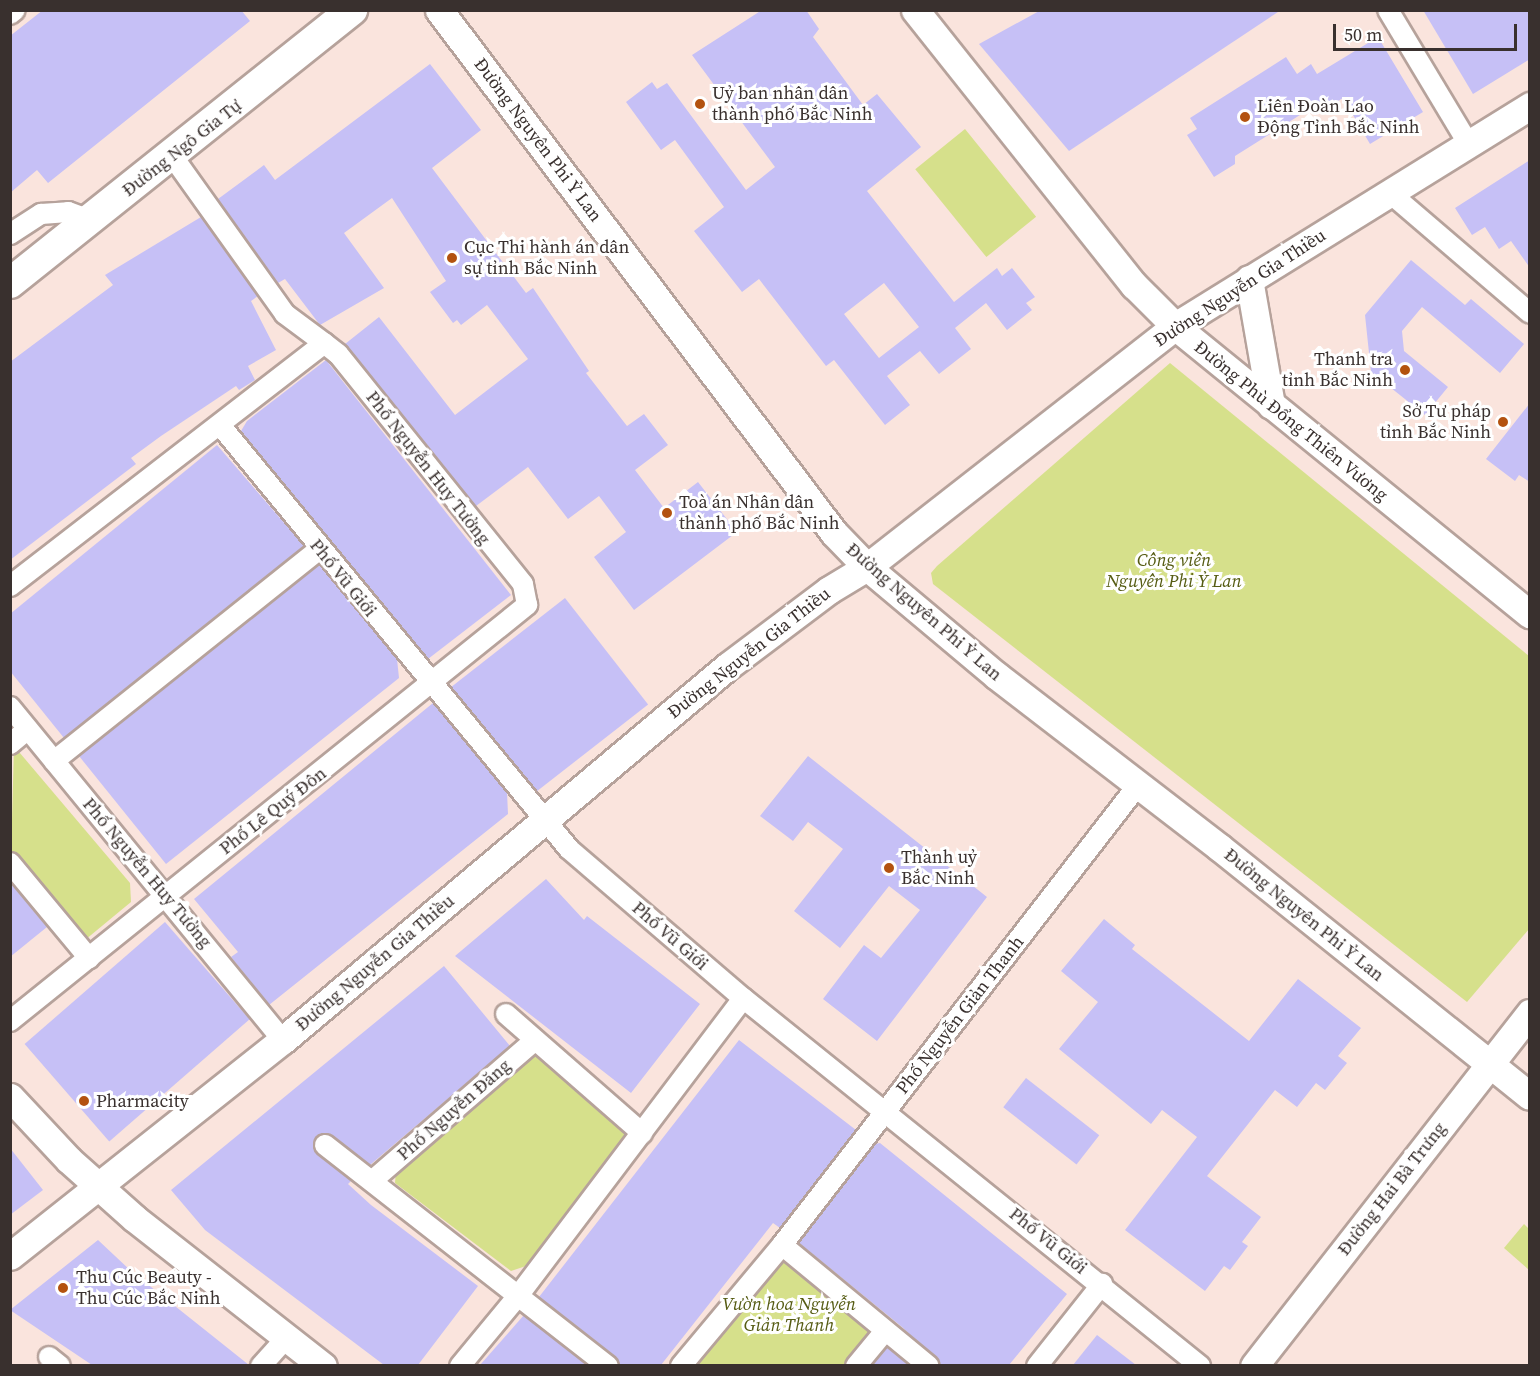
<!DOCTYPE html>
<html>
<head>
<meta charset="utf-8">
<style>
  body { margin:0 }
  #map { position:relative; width:1540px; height:1376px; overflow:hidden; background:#fae4dd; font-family:"Source Serif 4",serif }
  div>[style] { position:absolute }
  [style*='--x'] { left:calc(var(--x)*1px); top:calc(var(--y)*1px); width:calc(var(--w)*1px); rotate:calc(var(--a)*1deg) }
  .green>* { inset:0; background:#d6e08b; transform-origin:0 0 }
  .building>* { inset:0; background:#c6c0f6; transform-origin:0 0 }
  .roads { filter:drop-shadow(2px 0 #b6a29b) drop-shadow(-2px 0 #b6a29b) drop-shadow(0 2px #b6a29b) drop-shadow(0 -2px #b6a29b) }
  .street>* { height:20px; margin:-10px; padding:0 10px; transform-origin:10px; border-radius:10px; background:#fff }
  .secondary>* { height:27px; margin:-13.5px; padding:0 13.5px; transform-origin:13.5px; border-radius:13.5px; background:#fff }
  .primary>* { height:30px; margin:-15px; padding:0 15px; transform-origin:15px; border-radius:15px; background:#fff }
  .dots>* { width:16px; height:16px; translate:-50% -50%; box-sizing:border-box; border:3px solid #fff; border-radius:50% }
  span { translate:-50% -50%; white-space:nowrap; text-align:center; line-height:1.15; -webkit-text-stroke:6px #fff; paint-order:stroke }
  .poi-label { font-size:18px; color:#39302e }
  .left { translate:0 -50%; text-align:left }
  .right { translate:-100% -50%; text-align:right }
  .street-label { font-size:18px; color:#39302e }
  .park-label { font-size:18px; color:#565c13; font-style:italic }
  .frame { position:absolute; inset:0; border:12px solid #39302e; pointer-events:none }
  .scale { position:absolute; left:1333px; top:24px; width:184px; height:27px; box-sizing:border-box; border:3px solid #39302e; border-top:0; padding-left:8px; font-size:18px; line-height:21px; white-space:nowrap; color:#39302e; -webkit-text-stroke:4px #fff; paint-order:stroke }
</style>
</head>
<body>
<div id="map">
  <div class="green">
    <i style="left:965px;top:129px;width:113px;height:64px;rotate:51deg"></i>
    <i style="clip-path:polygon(1170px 363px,1529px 656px,1529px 929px,1467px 1002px,933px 584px,931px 573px,937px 566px)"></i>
    <i style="clip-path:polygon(14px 746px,130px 883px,131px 902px,85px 940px,11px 857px)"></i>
    <i style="clip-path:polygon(538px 1049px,629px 1133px,529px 1265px,511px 1271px,395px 1183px,396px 1170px)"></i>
    <i style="clip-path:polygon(1524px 1224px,1529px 1229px,1529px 1270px,1504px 1248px)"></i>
    <i style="clip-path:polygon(782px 1245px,885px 1331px,856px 1365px,681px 1366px)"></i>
  </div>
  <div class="building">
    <i style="clip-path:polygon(43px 10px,241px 10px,250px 21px,48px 183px,37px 170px,10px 193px,10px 36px)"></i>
    <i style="clip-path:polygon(evenodd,762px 10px,806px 10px,819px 29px,813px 37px,863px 105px,877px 94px,921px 147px,867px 191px,954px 302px,997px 268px,1002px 276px,1012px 268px,1035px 297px,1026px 303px,1032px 310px,1007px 330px,986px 303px,955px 328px,971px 349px,939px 374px,920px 351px,887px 376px,910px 405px,885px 425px,834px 360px,826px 366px,759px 279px,742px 292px,694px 231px,724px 207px,675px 140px,661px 150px,626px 102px,652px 82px,657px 89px,667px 83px,746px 190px,775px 167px,692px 55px,762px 10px,884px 283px,919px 327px,879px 358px,844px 314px,884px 283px)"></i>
    <i style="clip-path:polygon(1041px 10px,1281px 10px,1069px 151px,979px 44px)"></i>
    <i style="clip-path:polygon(1423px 10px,1530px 10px,1530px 59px,1473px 94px)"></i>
    <i style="clip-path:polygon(1378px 37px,1423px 112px,1370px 144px,1343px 98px,1316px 115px,1311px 108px,1235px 156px,1235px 164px,1214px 177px,1187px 135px,1197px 129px,1190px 118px,1286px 57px,1297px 74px,1311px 64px,1317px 74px)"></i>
    <i style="clip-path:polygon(430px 64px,481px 130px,432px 168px,526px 293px,533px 288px,589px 371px,586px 373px,627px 426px,644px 414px,668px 445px,635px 470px,664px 508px,698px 482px,737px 532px,634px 610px,594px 557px,626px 532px,599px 496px,568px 519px,528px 467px,476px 506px,345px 344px,379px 317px,455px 415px,528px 359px,487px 305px,461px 325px,457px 320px,453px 323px,430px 292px,446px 281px,392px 198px,344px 233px,384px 288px,320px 325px,285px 279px,278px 283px,218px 199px,264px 165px,275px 180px)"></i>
    <i style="clip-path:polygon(1530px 160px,1530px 268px,1511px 241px,1499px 249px,1485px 227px,1472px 235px,1455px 208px)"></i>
    <i style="clip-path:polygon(201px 217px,258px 296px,251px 301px,276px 350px,248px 366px,255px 380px,239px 390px,236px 386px,161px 436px,131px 458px,136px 464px,10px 560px,10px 362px,113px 285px,105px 275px)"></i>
    <i style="clip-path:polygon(1411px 260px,1465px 305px,1471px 299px,1524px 344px,1500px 373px,1422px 307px,1402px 331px,1404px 351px,1448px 387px,1425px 415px,1371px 372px,1365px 315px)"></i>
    <i style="clip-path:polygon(326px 360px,511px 595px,428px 659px,241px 431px,247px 421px)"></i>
    <i style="clip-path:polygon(1530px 403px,1530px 482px,1519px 475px,1515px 481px,1486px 459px)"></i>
    <i style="clip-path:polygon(217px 445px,304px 546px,64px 738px,10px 671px,10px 614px)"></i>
    <i style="clip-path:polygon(319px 565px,397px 659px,399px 678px,166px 864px,79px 756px)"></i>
    <i style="left:565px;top:598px;width:135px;height:144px;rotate:52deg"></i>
    <i style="clip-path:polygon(433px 703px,507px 792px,508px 814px,269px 1005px,231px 957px,238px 952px,194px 899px)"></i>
    <i style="clip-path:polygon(808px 756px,987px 897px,877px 1041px,823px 999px,864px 945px,881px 958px,920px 910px,889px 886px,840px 948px,794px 911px,843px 849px,808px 822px,793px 841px,760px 816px)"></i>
    <i style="clip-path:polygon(546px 879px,584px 920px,587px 916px,700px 1004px,631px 1093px,455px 956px)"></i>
    <i style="clip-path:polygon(10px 882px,47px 927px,10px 957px)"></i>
    <i style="clip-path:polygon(1104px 919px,1135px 945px,1132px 949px,1249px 1041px,1298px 979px,1361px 1028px,1338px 1056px,1347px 1063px,1325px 1090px,1316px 1083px,1297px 1107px,1275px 1090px,1207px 1176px,1261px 1217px,1242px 1242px,1248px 1246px,1230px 1270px,1224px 1266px,1205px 1291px,1125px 1230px,1197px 1137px,1162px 1110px,1151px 1124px,1059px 1049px,1098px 1002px,1061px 971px)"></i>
    <i style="left:165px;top:922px;width:129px;height:186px;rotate:49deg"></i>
    <i style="clip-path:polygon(444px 966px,510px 1046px,370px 1165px,327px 1133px,313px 1143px,317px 1154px,351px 1181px,348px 1184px,371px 1205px,478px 1286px,418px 1365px,384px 1365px,205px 1230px,171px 1190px)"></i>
    <i style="clip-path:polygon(739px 1040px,856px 1130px,780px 1228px,773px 1223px,661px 1365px,620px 1365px,615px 1357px,539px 1297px)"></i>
    <i style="left:1026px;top:1078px;width:93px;height:37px;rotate:38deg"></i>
    <i style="clip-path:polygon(880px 1143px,1067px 1294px,1009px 1365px,941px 1365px,902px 1327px,799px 1243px,875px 1144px)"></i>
    <i style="clip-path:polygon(10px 1148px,43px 1190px,10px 1215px)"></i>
    <i style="clip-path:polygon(98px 1240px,131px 1271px,249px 1365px,92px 1365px,10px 1310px)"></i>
    <i style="clip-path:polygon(524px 1315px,588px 1365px,480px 1365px)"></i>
    <i style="clip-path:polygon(1097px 1335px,1136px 1365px,1073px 1365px)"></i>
    <i style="clip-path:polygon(887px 1347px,910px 1365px,872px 1365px)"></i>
  </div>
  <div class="roads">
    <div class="street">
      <i style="--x:1388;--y:10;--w:155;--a:59"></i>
      <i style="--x:10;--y:14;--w:6;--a:-39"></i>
      <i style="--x:1390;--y:193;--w:184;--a:40.6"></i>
      <i style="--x:10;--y:234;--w:37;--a:-33"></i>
      <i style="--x:41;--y:214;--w:27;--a:-4"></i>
      <i style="--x:68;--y:212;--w:23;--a:20"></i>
      <i style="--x:220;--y:425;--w:549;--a:50.54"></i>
      <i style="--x:569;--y:849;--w:229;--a:40.6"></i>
      <i style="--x:743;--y:998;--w:587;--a:38.84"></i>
      <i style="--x:10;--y:586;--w:397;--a:-37.7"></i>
      <i style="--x:324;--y:343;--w:49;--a:-143.4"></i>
      <i style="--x:285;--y:314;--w:193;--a:-125.5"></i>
      <i style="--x:10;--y:707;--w:431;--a:50.7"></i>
      <i style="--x:10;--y:744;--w:23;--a:-40"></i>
      <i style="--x:54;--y:761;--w:340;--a:-38.6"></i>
      <i style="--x:10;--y:863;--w:124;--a:50.3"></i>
      <i style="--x:506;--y:1014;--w:181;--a:41.2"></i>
      <i style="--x:10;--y:1021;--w:664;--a:-38.82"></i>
      <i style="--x:527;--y:605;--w:21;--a:-101"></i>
      <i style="--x:523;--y:584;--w:295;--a:-128.8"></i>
      <i style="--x:338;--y:354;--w:18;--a:-142"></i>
      <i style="--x:325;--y:1145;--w:359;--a:38"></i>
      <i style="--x:373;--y:1180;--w:214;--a:-40.8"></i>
      <i style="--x:782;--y:1245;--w:190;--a:39.5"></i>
      <i style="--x:49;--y:1357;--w:14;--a:39"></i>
      <i style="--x:261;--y:1366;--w:38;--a:-48"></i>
      <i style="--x:460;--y:1366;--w:91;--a:-50.4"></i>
      <i style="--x:518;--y:1296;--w:373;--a:-52.9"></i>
      <i style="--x:681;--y:1366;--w:158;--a:-50.1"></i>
      <i style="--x:782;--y:1245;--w:582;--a:-52.26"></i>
      <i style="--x:856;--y:1366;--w:45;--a:-50.4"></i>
      <i style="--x:1037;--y:1366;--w:105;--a:-51.6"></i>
    </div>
    <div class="secondary">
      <i style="--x:439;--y:10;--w:655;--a:52.94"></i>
      <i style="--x:834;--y:533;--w:47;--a:45.9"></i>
      <i style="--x:867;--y:567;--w:170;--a:40"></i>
      <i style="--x:997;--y:676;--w:280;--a:37.6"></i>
      <i style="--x:1219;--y:847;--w:398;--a:38.7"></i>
      <i style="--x:915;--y:10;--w:352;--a:51.5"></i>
      <i style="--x:1134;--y:285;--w:58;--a:45"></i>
      <i style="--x:1175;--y:326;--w:457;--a:39.1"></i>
      <i style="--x:1249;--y:279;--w:128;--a:80.1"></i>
      <i style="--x:10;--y:1097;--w:86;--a:46.9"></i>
      <i style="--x:69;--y:1160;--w:87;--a:41.7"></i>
      <i style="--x:134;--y:1218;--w:240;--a:38.1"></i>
      <i style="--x:10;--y:1256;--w:348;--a:-38.4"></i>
      <i style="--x:283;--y:1040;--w:581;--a:-40.05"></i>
      <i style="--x:728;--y:666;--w:126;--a:-37"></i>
      <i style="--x:829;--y:590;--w:44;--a:-31.2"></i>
      <i style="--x:867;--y:567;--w:391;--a:-38"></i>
      <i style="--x:1175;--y:326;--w:418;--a:-31.8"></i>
      <i style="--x:1254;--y:1366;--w:448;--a:-52"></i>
    </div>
    <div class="primary">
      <i style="--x:10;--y:283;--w:438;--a:-38.6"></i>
    </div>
  </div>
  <div class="dots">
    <i style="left:700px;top:104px;background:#b3520f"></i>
    <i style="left:1245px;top:117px;background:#b3520f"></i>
    <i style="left:452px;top:258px;background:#b3520f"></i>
    <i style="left:1405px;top:370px;background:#b3520f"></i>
    <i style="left:1503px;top:422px;background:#b3520f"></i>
    <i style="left:667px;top:513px;background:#b3520f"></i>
    <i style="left:889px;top:868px;background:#b3520f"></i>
    <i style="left:84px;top:1101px;background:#b3520f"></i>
    <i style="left:63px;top:1288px;background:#b3520f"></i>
  </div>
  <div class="poi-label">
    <span class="left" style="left:712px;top:104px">Uỷ ban nhân dân<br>thành phố Bắc Ninh</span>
    <span class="left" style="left:1257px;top:117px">Liên Đoàn Lao<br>Động Tỉnh Bắc Ninh</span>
    <span class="left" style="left:464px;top:258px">Cục Thi hành án dân<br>sự tỉnh Bắc Ninh</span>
    <span class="right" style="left:1393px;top:370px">Thanh tra<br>tỉnh Bắc Ninh</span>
    <span class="right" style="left:1491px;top:422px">Sở Tư pháp<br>tỉnh Bắc Ninh</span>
    <span class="left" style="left:679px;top:513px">Toà án Nhân dân<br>thành phố Bắc Ninh</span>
    <span class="left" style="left:901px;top:868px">Thành uỷ<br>Bắc Ninh</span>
    <span class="left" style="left:96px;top:1101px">Pharmacity</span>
    <span class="left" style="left:76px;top:1288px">Thu Cúc Beauty -<br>Thu Cúc Bắc Ninh</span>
  </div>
  <div class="street-label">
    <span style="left:538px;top:140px;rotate:53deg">Đường Nguyên Phi Ỷ Lan</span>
    <span style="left:182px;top:148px;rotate:-38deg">Đường Ngô Gia Tự</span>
    <span style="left:1240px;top:288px;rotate:-33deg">Đường Nguyễn Gia Thiều</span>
    <span style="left:1291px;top:421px;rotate:39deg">Đường Phù Đổng Thiên Vương</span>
    <span style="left:428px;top:468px;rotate:52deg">Phố Nguyễn Huy Tưởng</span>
    <span style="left:343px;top:578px;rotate:51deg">Phố Vũ Giới</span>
    <span style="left:924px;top:612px;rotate:41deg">Đường Nguyên Phi Ỷ Lan</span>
    <span style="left:749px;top:653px;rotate:-38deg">Đường Nguyễn Gia Thiều</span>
    <span style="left:273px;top:811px;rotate:-38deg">Phố Lê Quý Đôn</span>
    <span style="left:147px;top:873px;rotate:50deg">Phố Nguyễn Huy Tưởng</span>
    <span style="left:1304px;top:915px;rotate:39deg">Đường Nguyên Phi Ỷ Lan</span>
    <span style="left:670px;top:936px;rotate:41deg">Phố Vũ Giới</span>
    <span style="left:375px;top:963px;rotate:-40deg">Đường Nguyễn Gia Thiều</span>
    <span style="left:960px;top:1015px;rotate:-52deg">Phố Nguyễn Giản Thanh</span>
    <span style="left:454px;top:1110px;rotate:-41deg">Phố Nguyễn Đăng</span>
    <span style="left:1392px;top:1189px;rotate:-52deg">Đường Hai Bà Trưng</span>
    <span style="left:1048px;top:1241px;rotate:39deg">Phố Vũ Giới</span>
  </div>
  <div class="park-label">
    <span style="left:1174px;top:571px">Công viên<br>Nguyên Phi Ỷ Lan</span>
    <span style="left:789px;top:1315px">Vườn hoa Nguyễn<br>Giản Thanh</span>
  </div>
  <div class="frame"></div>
  <div class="scale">50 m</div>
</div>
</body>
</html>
